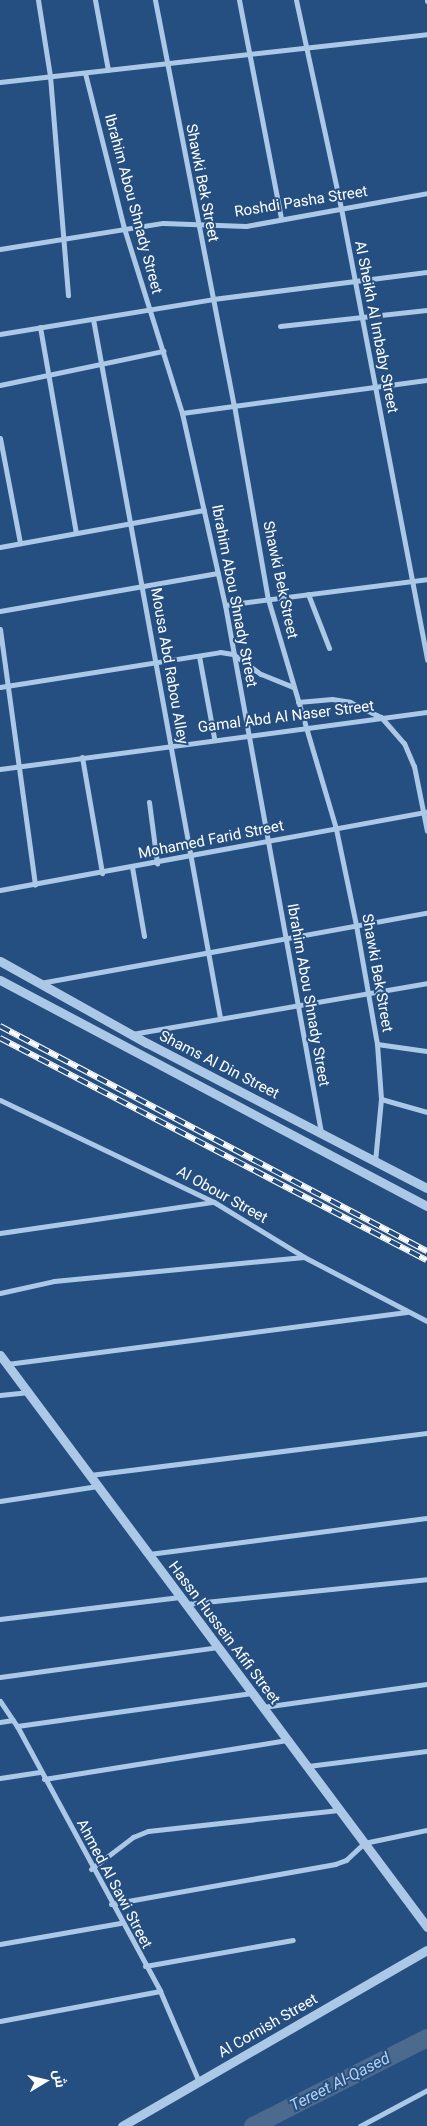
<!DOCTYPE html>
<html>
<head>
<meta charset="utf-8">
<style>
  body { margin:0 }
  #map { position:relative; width:427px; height:2126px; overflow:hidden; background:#254f81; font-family:Roboto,Cairo,sans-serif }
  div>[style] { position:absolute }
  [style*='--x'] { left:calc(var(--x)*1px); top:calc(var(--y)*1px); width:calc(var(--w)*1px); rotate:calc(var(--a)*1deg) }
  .canal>* { height:18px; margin:-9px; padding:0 9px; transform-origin:9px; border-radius:9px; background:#4b6a8e }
  .minor>* { height:5px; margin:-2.5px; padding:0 2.5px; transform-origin:2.5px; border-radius:2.5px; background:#acc8e7 }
  .tertiary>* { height:9px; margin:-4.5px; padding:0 4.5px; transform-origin:4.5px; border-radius:4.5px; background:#acc8e7 }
  .rail>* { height:5.5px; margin-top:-2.75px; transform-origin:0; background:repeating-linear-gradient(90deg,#254f81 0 11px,#fff 0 22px); box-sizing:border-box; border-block:1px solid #fff }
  span { translate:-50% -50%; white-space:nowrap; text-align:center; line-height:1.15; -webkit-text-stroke:4px #254f81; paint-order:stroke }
  .street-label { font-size:15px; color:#fff }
  .water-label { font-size:16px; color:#b8d2ee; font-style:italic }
  .north { position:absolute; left:20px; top:2056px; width:50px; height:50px; -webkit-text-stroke:4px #254f81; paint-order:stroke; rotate:81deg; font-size:14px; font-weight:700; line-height:20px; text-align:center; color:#fff }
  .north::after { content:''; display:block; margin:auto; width:18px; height:22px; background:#fff; clip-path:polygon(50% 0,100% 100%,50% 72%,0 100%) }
</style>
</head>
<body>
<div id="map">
  <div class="canal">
    <i style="--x:253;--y:2126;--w:195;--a:-26.8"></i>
  </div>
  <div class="minor">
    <i style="--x:38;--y:0;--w:77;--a:81"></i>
    <i style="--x:50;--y:76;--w:220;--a:85.3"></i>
    <i style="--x:95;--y:0;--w:71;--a:79.5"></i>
    <i style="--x:155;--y:0;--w:413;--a:79"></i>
    <i style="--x:234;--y:405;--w:197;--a:80.1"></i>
    <i style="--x:268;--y:599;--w:240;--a:73.5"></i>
    <i style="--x:336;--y:829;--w:98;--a:78.2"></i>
    <i style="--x:356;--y:925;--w:121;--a:80"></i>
    <i style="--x:377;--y:1044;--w:55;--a:85.8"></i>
    <i style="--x:381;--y:1099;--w:62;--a:95.5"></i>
    <i style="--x:239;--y:0;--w:223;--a:79.1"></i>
    <i style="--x:296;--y:0;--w:213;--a:77.8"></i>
    <i style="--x:341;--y:208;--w:460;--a:79.2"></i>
    <i style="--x:427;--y:0;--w:1;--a:90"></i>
    <i style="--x:85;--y:73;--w:160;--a:75.9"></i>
    <i style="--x:124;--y:228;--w:194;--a:72.6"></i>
    <i style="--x:182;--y:413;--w:197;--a:77.4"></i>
    <i style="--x:225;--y:605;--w:536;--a:79.68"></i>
    <i style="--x:0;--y:82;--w:430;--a:-6.4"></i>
    <i style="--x:0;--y:249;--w:165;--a:-9.1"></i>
    <i style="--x:163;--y:223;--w:83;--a:2.1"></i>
    <i style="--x:246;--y:226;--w:184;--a:-10.3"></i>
    <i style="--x:93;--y:319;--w:710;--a:79.7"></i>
    <i style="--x:280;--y:326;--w:148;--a:-6.2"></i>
    <i style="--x:40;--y:327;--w:209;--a:80.1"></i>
    <i style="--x:0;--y:334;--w:216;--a:-9.3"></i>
    <i style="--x:213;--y:299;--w:216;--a:-7.2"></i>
    <i style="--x:0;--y:385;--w:167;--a:-11.8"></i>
    <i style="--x:182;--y:413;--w:247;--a:-7.7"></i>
    <i style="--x:0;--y:438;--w:107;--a:79.2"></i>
    <i style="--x:0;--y:547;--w:207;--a:-10.3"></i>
    <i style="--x:308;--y:594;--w:58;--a:68.7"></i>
    <i style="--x:225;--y:605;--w:204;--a:-7.3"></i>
    <i style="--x:0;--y:611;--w:221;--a:-9.9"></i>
    <i style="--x:0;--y:629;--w:258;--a:82.2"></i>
    <i style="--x:199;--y:656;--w:83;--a:79.6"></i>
    <i style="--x:0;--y:687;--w:223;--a:-9"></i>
    <i style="--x:220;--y:652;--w:13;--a:9"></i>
    <i style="--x:233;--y:654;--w:34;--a:36"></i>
    <i style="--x:261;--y:674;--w:35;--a:22"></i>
    <i style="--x:298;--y:702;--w:34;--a:-5"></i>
    <i style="--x:332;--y:699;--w:18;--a:9"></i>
    <i style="--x:350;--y:702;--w:34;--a:26"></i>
    <i style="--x:381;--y:717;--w:35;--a:49"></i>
    <i style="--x:404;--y:743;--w:25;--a:67"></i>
    <i style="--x:414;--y:766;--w:66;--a:78.7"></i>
    <i style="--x:82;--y:757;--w:118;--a:80.2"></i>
    <i style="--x:0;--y:769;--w:431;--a:-7.6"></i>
    <i style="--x:149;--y:802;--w:62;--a:82.5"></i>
    <i style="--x:132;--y:867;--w:70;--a:80.1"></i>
    <i style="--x:0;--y:890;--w:434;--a:-10.4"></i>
    <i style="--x:40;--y:983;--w:393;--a:-10.3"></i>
    <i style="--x:132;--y:1034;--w:299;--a:-9.8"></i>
    <i style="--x:377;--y:1044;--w:50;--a:8"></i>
    <i style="--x:381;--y:1099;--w:48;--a:15.8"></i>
    <i style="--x:0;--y:1100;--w:237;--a:25.5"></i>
    <i style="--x:214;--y:1202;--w:105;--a:31.4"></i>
    <i style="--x:304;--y:1257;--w:139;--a:27.5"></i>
    <i style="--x:0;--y:1233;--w:214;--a:-8.3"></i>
    <i style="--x:0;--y:1293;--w:55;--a:-12.5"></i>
    <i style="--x:54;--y:1281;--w:251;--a:-5.5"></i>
    <i style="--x:7;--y:1364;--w:403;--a:-7.4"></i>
    <i style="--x:0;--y:1395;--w:27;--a:-6"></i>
    <i style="--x:90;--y:1475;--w:340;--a:-7.1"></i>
    <i style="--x:0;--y:1501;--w:99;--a:-8.7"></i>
    <i style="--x:149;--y:1554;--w:280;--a:-7.4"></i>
    <i style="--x:186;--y:1604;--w:242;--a:-5.9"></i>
    <i style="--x:0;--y:1619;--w:181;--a:-7"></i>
    <i style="--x:0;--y:1677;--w:220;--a:-7.8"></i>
    <i style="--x:0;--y:1701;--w:30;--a:56"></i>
    <i style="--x:17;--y:1726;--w:301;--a:61.6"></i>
    <i style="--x:160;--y:1991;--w:99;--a:66.8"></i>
    <i style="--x:263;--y:1707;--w:166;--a:-8"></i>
    <i style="--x:0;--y:1722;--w:13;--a:-9"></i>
    <i style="--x:17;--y:1726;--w:237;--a:-8"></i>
    <i style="--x:308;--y:1766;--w:120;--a:-7.2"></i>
    <i style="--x:0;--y:1778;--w:40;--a:-8.5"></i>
    <i style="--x:44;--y:1779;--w:246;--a:-9.1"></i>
    <i style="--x:91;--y:1869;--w:53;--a:-37.3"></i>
    <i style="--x:133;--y:1837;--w:16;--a:-22"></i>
    <i style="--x:148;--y:1831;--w:192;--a:-6.3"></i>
    <i style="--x:111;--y:1904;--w:228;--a:-10.1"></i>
    <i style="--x:335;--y:1864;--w:12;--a:-20"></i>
    <i style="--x:346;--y:1860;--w:25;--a:-43"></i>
    <i style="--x:364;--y:1843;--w:64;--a:-11.7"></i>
    <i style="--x:0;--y:1944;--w:122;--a:-9.9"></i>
    <i style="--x:145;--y:1966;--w:150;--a:-10"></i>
    <i style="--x:0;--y:2021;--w:163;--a:-10.6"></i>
    <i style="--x:360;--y:2126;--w:76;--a:-28.2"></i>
  </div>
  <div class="tertiary">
    <i style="--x:0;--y:961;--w:168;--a:29.2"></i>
    <i style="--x:147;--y:1043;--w:315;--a:27.4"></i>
    <i style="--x:0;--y:980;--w:483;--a:27.9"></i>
    <i style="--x:0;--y:1355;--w:714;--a:53.26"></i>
    <i style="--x:122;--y:2126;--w:352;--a:-30"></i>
  </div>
  <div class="rail">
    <i style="--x:0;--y:1026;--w:483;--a:27.8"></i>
    <i style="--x:0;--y:1038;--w:481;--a:27.5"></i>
  </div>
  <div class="street-label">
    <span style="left:202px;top:183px;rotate:79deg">Shawki Bek Street</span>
    <span style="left:301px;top:202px;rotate:-9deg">Roshdi Pasha Street</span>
    <span style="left:133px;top:204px;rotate:75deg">Ibrahim Abou Shnady Street</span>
    <span style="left:376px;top:327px;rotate:79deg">Al Sheikh Al Imbaby Street</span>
    <span style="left:280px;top:580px;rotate:78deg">Shawki Bek Street</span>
    <span style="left:234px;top:596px;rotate:79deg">Ibrahim Abou Shnady Street</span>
    <span style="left:169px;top:666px;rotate:80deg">Mousa Abd Rabou Alley</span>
    <span style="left:286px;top:717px;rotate:-7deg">Gamal Abd Al Naser Street</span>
    <span style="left:211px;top:840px;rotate:-11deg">Mohamed Farid Street</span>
    <span style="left:377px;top:973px;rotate:80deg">Shawki Bek Street</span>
    <span style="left:308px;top:995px;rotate:80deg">Ibrahim Abou Shnady Street</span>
    <span style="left:219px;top:1065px;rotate:27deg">Shams Al Din Street</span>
    <span style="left:222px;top:1195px;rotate:29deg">Al Obour Street</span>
    <span style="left:224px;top:1633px;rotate:53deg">Hassn Hussein Afifi Street</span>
    <span style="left:114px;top:1884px;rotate:62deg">Ahmed Al Sawi Street</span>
    <span style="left:268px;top:2026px;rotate:-30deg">Al Cornish Street</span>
  </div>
  <div class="water-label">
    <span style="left:340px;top:2082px;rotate:-27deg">Tereet Al-Qased</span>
  </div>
  <div class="north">ش</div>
</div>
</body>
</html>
